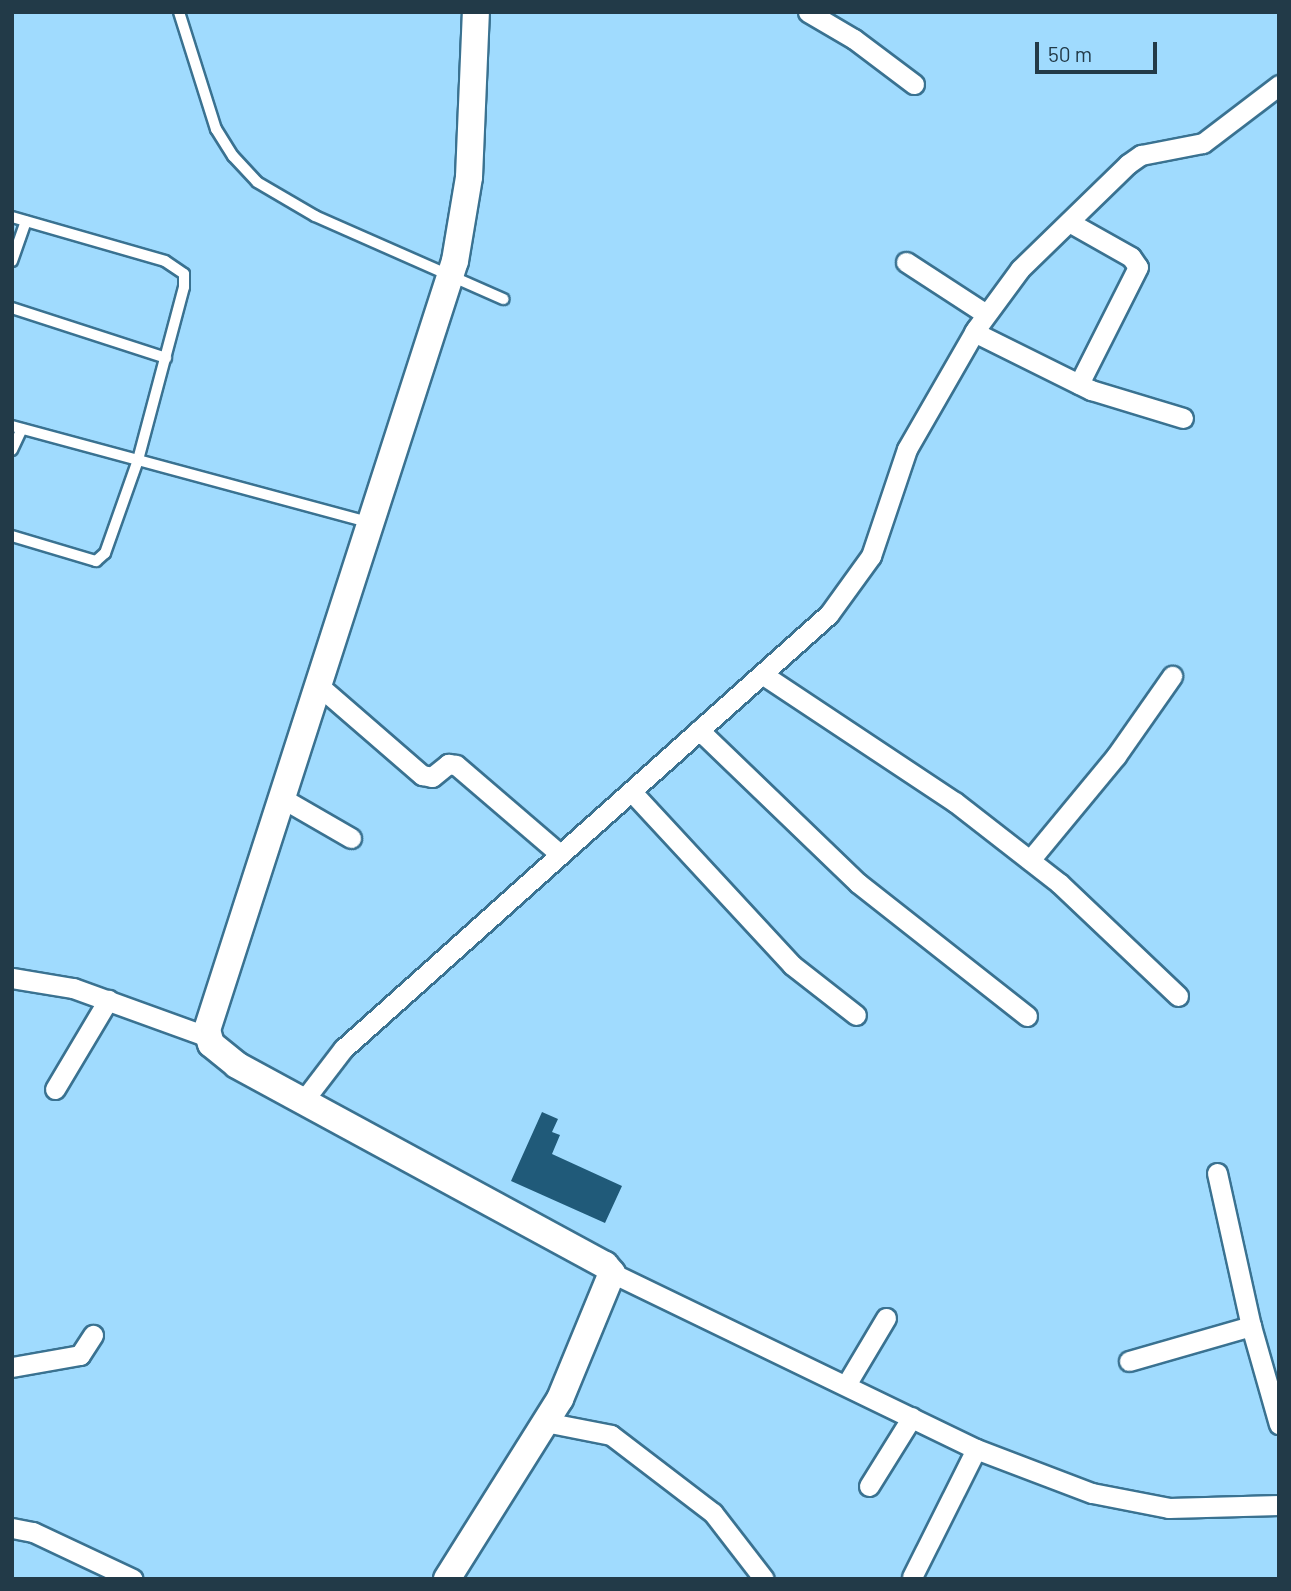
<!DOCTYPE html>
<html>
<head>
<meta charset="utf-8">
<style>
  body { margin:0 }
  #map { position:relative; width:1291px; height:1591px; overflow:hidden; background:#a0dbfe; font-family:Barlow,sans-serif }
  div>[style] { position:absolute }
  [style*='--x'] { left:calc(var(--x)*1px); top:calc(var(--y)*1px); width:calc(var(--w)*1px); rotate:calc(var(--a)*1deg) }
  .building>* { inset:0; background:#205a79 }
  .roads { filter:drop-shadow(2px 0 #3a7291) drop-shadow(-2px 0 #3a7291) drop-shadow(0 2px #3a7291) drop-shadow(0 -2px #3a7291) }
  .service>* { height:10px; margin:-5px; padding:0 5px; transform-origin:5px; border-radius:5px; background:#fff }
  .minor>* { height:19px; margin:-9.5px; padding:0 9.5px; transform-origin:9.5px; border-radius:9.5px; background:#fff }
  .secondary>* { height:26px; margin:-13px; padding:0 13px; transform-origin:13px; border-radius:13px; background:#fff }
  span { translate:-50% -50%; white-space:nowrap; text-align:center; line-height:1.15; -webkit-text-stroke:7px #a0dbfe; paint-order:stroke }
  .frame { position:absolute; inset:0; border:14px solid #223a48; pointer-events:none }
  .scale { position:absolute; left:1035px; top:42px; width:122px; height:32px; box-sizing:border-box; border:4px solid #223a48; border-top:0; padding-left:9px; font-size:21px; line-height:24px; white-space:nowrap; color:#223a48; -webkit-text-stroke:5px #a0dbfe; paint-order:stroke }
</style>
</head>
<body>
<div id="map">
  <div class="building">
    <i style="clip-path:polygon(542px 1112px,558px 1119px,552px 1132px,560px 1135px,552px 1154px,622px 1186px,605px 1223px,511px 1181px)"></i>
  </div>
  <div class="roads">
    <div class="service">
      <i style="--x:179;--y:12;--w:123;--a:72.5"></i>
      <i style="--x:216;--y:129;--w:32;--a:58"></i>
      <i style="--x:233;--y:156;--w:35;--a:47"></i>
      <i style="--x:257;--y:182;--w:67;--a:30.4"></i>
      <i style="--x:315;--y:216;--w:206;--a:23.8"></i>
      <i style="--x:12;--y:217;--w:159;--a:16"></i>
      <i style="--x:165;--y:261;--w:23;--a:34"></i>
      <i style="--x:184;--y:274;--w:13;--a:90"></i>
      <i style="--x:184;--y:287;--w:179;--a:104.9"></i>
      <i style="--x:138;--y:460;--w:99;--a:109.5"></i>
      <i style="--x:105;--y:553;--w:12;--a:138"></i>
      <i style="--x:96;--y:561;--w:88;--a:-163.4"></i>
      <i style="--x:12;--y:261;--w:42;--a:-70.7"></i>
      <i style="--x:12;--y:308;--w:162;--a:18"></i>
      <i style="--x:12;--y:426;--w:370;--a:15.1"></i>
      <i style="--x:12;--y:450;--w:23;--a:-65"></i>
    </div>
    <div class="minor">
      <i style="--x:808;--y:12;--w:53;--a:30.4"></i>
      <i style="--x:854;--y:39;--w:75;--a:36.9"></i>
      <i style="--x:1069;--y:222;--w:71;--a:29.4"></i>
      <i style="--x:1131;--y:257;--w:12;--a:55"></i>
      <i style="--x:1138;--y:267;--w:131;--a:116.8"></i>
      <i style="--x:906;--y:262;--w:95;--a:33"></i>
      <i style="--x:974;--y:332;--w:131;--a:26.4"></i>
      <i style="--x:1091;--y:390;--w:96;--a:16.9"></i>
      <i style="--x:762;--y:674;--w:232;--a:33.6"></i>
      <i style="--x:955;--y:802;--w:132;--a:37.9"></i>
      <i style="--x:1059;--y:883;--w:164;--a:43.5"></i>
      <i style="--x:318;--y:685;--w:138;--a:40.9"></i>
      <i style="--x:422;--y:775;--w:10;--a:11"></i>
      <i style="--x:432;--y:777;--w:21;--a:-39"></i>
      <i style="--x:448;--y:764;--w:8;--a:7"></i>
      <i style="--x:456;--y:765;--w:137;--a:40.6"></i>
      <i style="--x:699;--y:730;--w:221;--a:43.9"></i>
      <i style="--x:858;--y:883;--w:215;--a:38.2"></i>
      <i style="--x:631;--y:791;--w:237;--a:47.2"></i>
      <i style="--x:792;--y:965;--w:81;--a:38"></i>
      <i style="--x:280;--y:797;--w:82;--a:30"></i>
      <i style="--x:1030;--y:860;--w:135;--a:-50.4"></i>
      <i style="--x:1116;--y:756;--w:98;--a:-55"></i>
      <i style="--x:12;--y:978;--w:62;--a:9.3"></i>
      <i style="--x:73;--y:988;--w:144;--a:19.9"></i>
      <i style="--x:55;--y:1089;--w:104;--a:-59.2"></i>
      <i style="--x:304;--y:1100;--w:64;--a:-52.6"></i>
      <i style="--x:343;--y:1049;--w:652;--a:-41.83"></i>
      <i style="--x:829;--y:614;--w:72;--a:-54.1"></i>
      <i style="--x:871;--y:556;--w:113;--a:-71.4"></i>
      <i style="--x:907;--y:449;--w:138;--a:-60.1"></i>
      <i style="--x:976;--y:329;--w:74;--a:-53.7"></i>
      <i style="--x:1020;--y:269;--w:151;--a:-44.2"></i>
      <i style="--x:1128;--y:164;--w:16;--a:-35"></i>
      <i style="--x:1141;--y:155;--w:63;--a:-11"></i>
      <i style="--x:1203;--y:143;--w:96;--a:-37.3"></i>
      <i style="--x:1217;--y:1173;--w:157;--a:77.5"></i>
      <i style="--x:1251;--y:1326;--w:102;--a:74.1"></i>
      <i style="--x:612;--y:1273;--w:404;--a:25.8"></i>
      <i style="--x:976;--y:1449;--w:124;--a:20.8"></i>
      <i style="--x:1092;--y:1493;--w:78;--a:11"></i>
      <i style="--x:1169;--y:1508;--w:110;--a:-1.6"></i>
      <i style="--x:1129;--y:1361;--w:127;--a:-16"></i>
      <i style="--x:12;--y:1367;--w:69;--a:-10"></i>
      <i style="--x:80;--y:1355;--w:24;--a:-57"></i>
      <i style="--x:846;--y:1385;--w:78;--a:-59.2"></i>
      <i style="--x:545;--y:1422;--w:67;--a:11.1"></i>
      <i style="--x:611;--y:1435;--w:128;--a:37.4"></i>
      <i style="--x:713;--y:1513;--w:83;--a:52.3"></i>
      <i style="--x:869;--y:1486;--w:81;--a:-58.1"></i>
      <i style="--x:12;--y:1528;--w:21;--a:11"></i>
      <i style="--x:33;--y:1532;--w:110;--a:25.2"></i>
      <i style="--x:912;--y:1577;--w:143;--a:-63.4"></i>
    </div>
    <div class="secondary">
      <i style="--x:447;--y:1579;--w:213;--a:-57.9"></i>
      <i style="--x:560;--y:1399;--w:136;--a:-67.6"></i>
      <i style="--x:612;--y:1273;--w:11;--a:-131"></i>
      <i style="--x:605;--y:1265;--w:419;--a:-151.5"></i>
      <i style="--x:237;--y:1065;--w:33;--a:-141"></i>
      <i style="--x:211;--y:1044;--w:15;--a:-106"></i>
      <i style="--x:207;--y:1030;--w:808;--a:-72.13"></i>
      <i style="--x:455;--y:261;--w:85;--a:-80.5"></i>
      <i style="--x:469;--y:177;--w:165;--a:-87.6"></i>
    </div>
  </div>
  <div class="frame"></div>
  <div class="scale">50 m</div>
</div>
</body>
</html>
